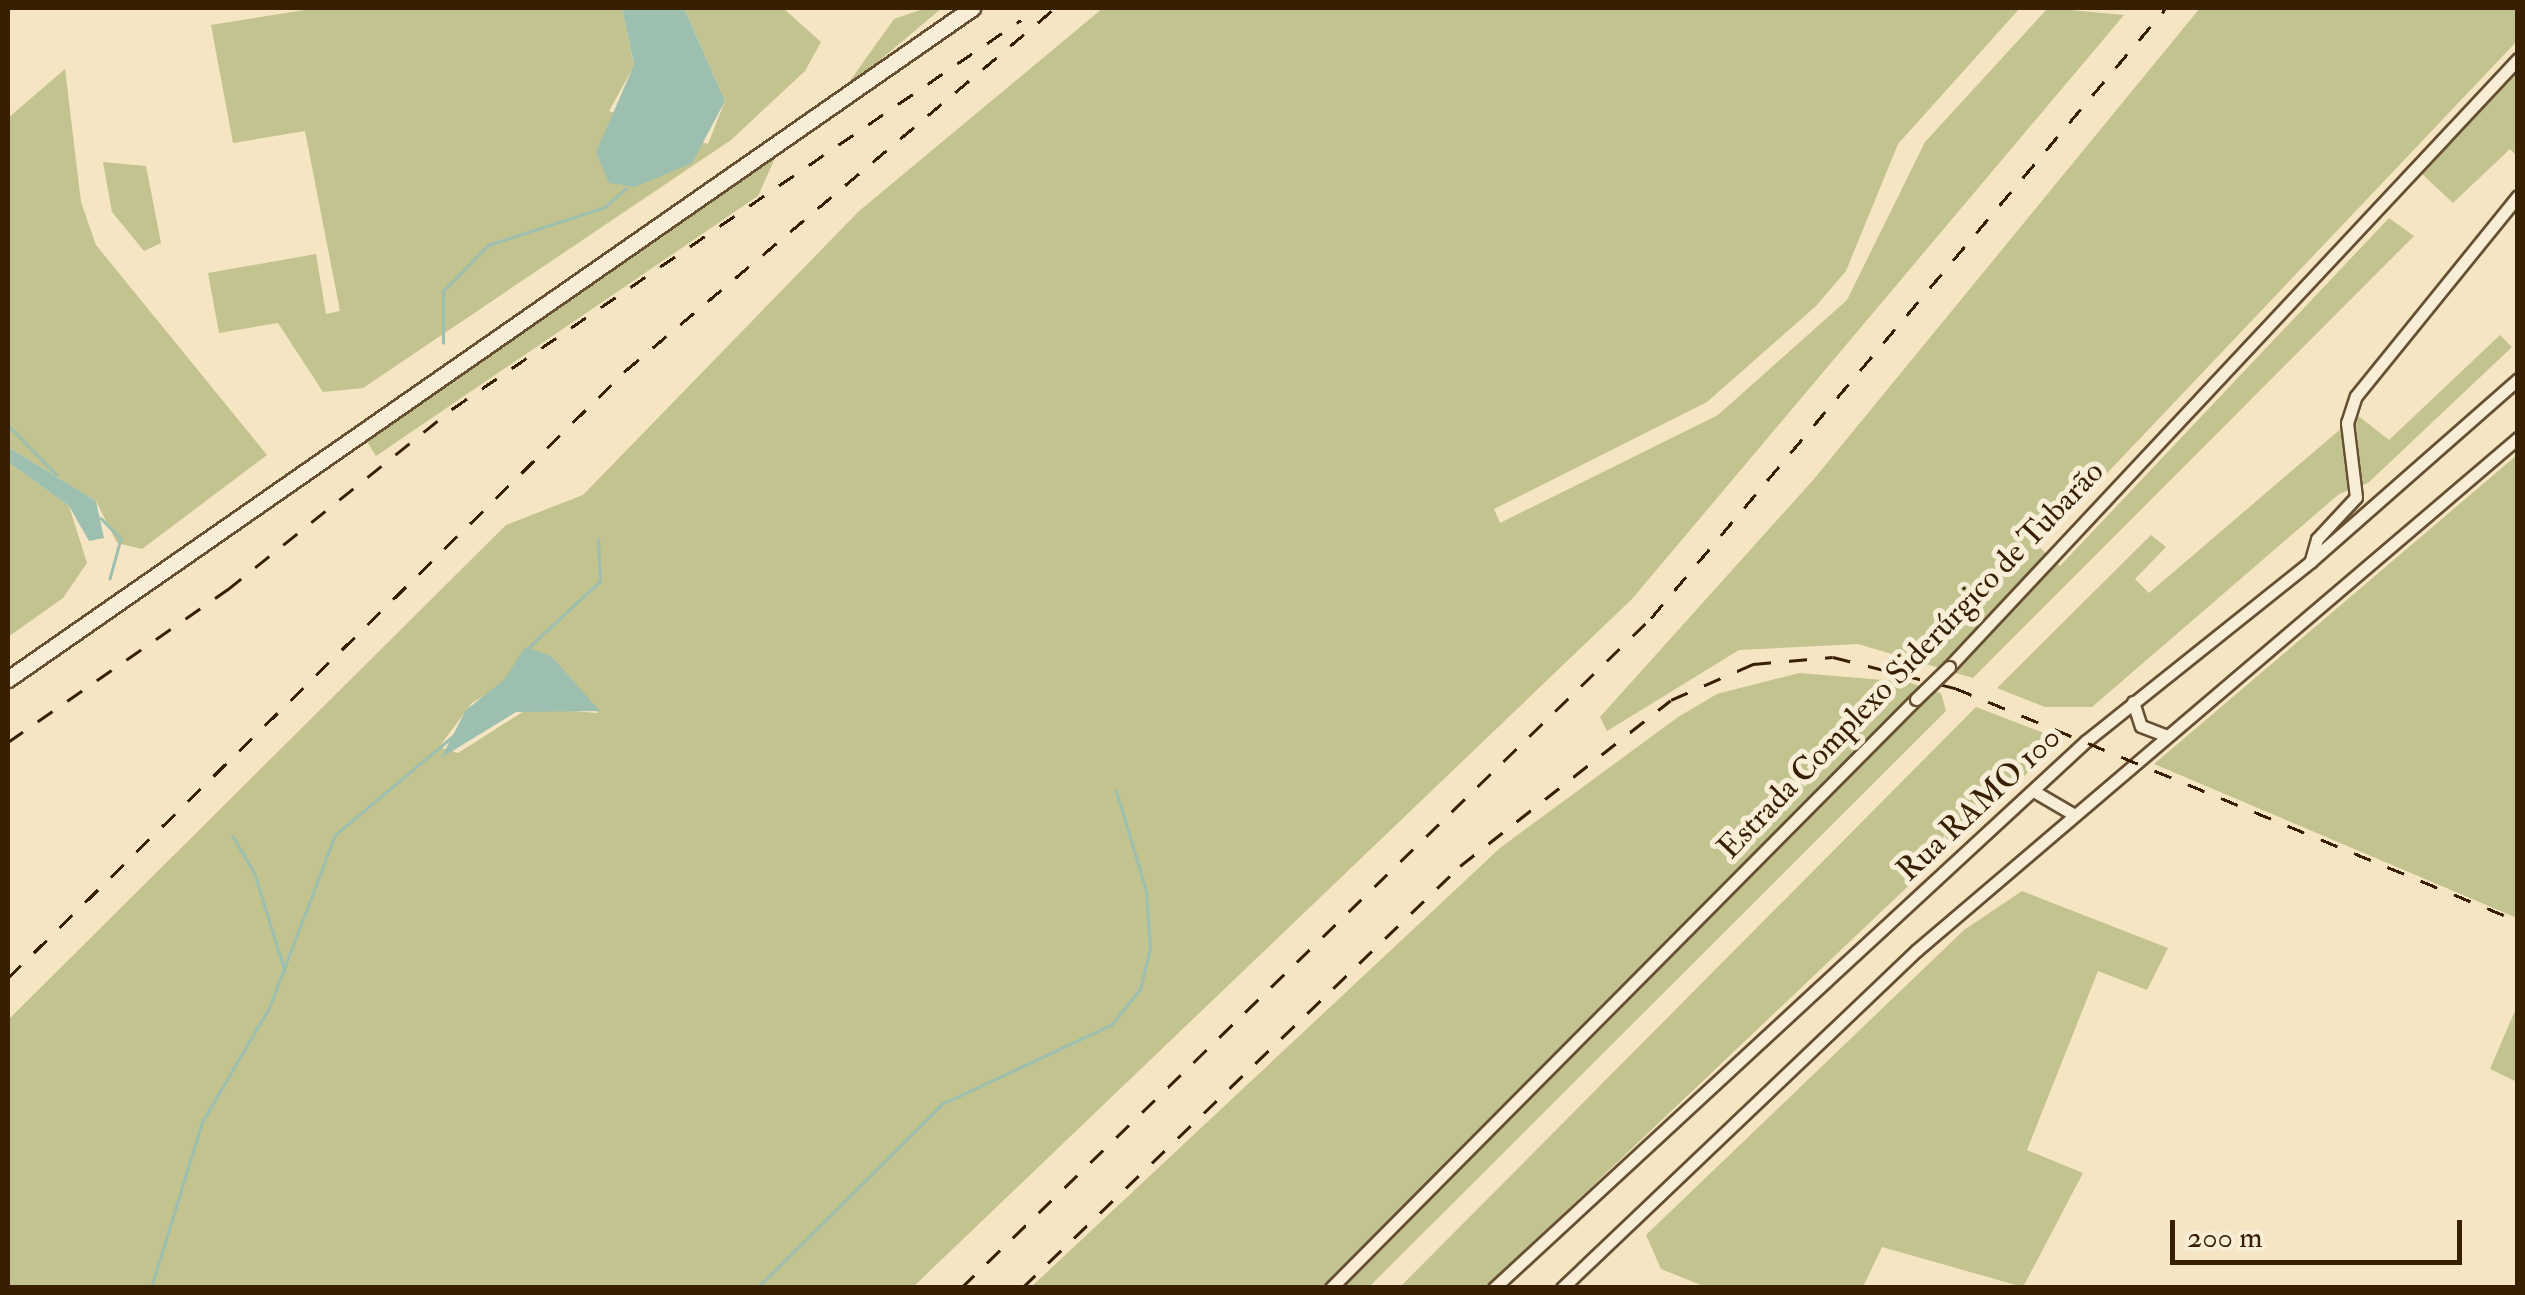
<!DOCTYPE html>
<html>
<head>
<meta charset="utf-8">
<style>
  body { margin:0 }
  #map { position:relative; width:2525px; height:1295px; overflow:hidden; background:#f5e5c3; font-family:"IM FELL Double Pica",serif }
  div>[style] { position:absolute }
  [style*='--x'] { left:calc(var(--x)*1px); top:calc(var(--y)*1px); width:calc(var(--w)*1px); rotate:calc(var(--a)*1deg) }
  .green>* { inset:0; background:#c2c38f }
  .water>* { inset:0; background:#9dbfb0 }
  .stream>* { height:2.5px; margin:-1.25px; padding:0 1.25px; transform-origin:1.25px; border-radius:1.25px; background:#9dbfb0 }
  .roads { filter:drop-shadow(2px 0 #675032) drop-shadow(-2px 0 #675032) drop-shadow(0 2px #675032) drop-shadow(0 -2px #675032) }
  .street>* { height:11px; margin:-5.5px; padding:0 5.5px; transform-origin:5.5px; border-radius:5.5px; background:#f8eed8 }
  .secondary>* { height:15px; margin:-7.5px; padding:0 7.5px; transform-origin:7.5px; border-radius:7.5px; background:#f8eed8 }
  .rail>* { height:2.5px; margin-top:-1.25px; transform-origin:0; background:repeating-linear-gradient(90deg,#381f02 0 18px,transparent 0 36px) }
  .bridges { filter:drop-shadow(2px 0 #675032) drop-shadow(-2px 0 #675032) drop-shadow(0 2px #675032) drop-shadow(0 -2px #675032) }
  .street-bridge>* { height:11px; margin:-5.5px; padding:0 5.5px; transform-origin:5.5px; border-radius:5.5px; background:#f8eed8 }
  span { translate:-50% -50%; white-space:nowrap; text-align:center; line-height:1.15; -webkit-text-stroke:10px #f8eed8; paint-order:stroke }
  .street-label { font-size:32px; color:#381f02 }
  .frame { position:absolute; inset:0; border:10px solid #381f02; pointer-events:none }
  .scale { position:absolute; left:2170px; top:1220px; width:292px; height:45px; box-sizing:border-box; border:5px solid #381f02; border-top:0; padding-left:12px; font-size:30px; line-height:35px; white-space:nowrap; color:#381f02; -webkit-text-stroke:8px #f8eed8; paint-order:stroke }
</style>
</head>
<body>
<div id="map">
  <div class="green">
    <i style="clip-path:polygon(317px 8px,622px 8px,634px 66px,609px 111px,708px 144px,725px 101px,684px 8px,783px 8px,821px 42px,805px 71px,731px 140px,363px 388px,323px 392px,278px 323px,219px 333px,208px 273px,316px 254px,326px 314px,340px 311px,305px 131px,233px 143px,211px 25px)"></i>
    <i style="clip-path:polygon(926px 8px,942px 8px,842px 92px,894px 19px)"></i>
    <i style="clip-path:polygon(evenodd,1103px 8px,2020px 8px,1898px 144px,1846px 271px,1816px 306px,1707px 402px,1494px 509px,1500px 523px,1718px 415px,1847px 300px,1925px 142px,2048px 8px,2124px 15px,1632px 599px,913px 1287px,8px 1288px,8px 1020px,506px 525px,583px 495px,859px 211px,1103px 8px,551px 656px,598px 713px,529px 708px,458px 753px,439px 747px,472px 703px,551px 656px)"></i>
    <i style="clip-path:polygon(2200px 8px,2517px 8px,2517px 41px,2038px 546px,2060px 566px,2389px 218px,2414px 236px,1973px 678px,1858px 644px,1739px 650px,1607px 731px,1600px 717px,1814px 479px)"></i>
    <i style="clip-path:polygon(2517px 67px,2517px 156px,2510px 149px,2453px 203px,2420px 172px)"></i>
    <i style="clip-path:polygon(65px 69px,81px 202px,96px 245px,267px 455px,142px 549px,117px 543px,96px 501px,8px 447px,8px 118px)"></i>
    <i style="clip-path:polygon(776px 156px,758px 196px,376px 456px,362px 434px)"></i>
    <i style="clip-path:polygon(103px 162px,146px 166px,161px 243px,144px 251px,112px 212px)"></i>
    <i style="clip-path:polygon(2500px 335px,2512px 347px,2368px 483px,2339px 494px,2092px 707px,2045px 707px,1997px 688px,2151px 535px,2166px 547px,2135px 579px,2149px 593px,2357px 415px,2389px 440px)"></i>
    <i style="clip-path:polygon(2517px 455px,2517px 918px,2154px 764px)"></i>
    <i style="clip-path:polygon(8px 462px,69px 506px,87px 563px,63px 598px,8px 637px)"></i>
    <i style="clip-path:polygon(1799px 673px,1908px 682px,1941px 693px,1946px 711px,1369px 1287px,1030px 1288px,1500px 848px,1678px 717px,1717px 694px)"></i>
    <i style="clip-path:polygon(1976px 707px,2062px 740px,1486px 1287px,1400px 1287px)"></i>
    <i style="clip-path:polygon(2022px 891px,2168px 948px,2147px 990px,2098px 971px,2027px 1150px,2083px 1173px,2023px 1287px,1882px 1247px,1863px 1287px,1706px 1287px,1661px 1269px,1646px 1235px,1964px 930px)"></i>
    <i style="clip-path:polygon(2517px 1006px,2517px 1082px,2490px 1069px)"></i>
  </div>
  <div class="water">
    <i style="clip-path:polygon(622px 8px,684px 8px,725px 101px,692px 163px,635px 187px,609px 183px,596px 152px,634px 65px)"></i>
    <i style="clip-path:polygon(8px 447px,96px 501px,104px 538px,89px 541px,69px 506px,8px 462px)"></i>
    <i style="clip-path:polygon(525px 647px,551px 656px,600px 711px,516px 712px,441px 758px,466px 710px,504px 680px)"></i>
  </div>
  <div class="stream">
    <i style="--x:443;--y:343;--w:52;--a:-90"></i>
    <i style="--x:443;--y:291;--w:64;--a:-45.6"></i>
    <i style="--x:488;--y:245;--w:123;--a:-18"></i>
    <i style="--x:605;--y:207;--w:28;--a:-42"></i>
    <i style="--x:8;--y:425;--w:69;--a:45.6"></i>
    <i style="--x:101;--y:518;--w:29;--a:46"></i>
    <i style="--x:121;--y:539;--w:41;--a:105.4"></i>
    <i style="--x:529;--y:647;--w:97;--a:-42.9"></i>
    <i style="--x:600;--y:581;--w:41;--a:-92.8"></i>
    <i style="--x:233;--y:836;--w:44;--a:59.9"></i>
    <i style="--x:255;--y:874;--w:102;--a:72.8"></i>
    <i style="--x:151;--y:1288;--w:174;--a:-72.9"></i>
    <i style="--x:202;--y:1122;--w:132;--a:-59.6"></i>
    <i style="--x:269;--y:1008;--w:185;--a:-69.1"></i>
    <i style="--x:335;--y:835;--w:162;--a:-40"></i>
    <i style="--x:757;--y:1288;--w:261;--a:-44.8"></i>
    <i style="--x:942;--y:1104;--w:187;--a:-25.1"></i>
    <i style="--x:1111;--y:1025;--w:46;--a:-51.1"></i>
    <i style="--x:1140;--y:989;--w:42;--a:-76.3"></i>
    <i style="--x:1150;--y:948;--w:57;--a:-94"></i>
    <i style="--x:1146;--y:891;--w:104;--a:-106.7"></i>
  </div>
  <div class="roads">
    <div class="street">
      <i style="--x:2311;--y:560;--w:22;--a:-74"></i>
      <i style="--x:2317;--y:539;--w:57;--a:-47.1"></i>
      <i style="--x:2356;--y:497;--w:75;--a:-96.9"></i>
      <i style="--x:2347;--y:423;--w:28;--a:-72"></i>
      <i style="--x:2356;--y:396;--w:257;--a:-51"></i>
      <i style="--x:1949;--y:667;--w:833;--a:-46.9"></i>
      <i style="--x:2133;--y:702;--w:25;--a:72"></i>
      <i style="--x:2141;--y:726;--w:25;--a:21"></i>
      <i style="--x:2037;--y:793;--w:42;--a:30.3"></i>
      <i style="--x:1331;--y:1288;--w:830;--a:-45.2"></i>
      <i style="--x:1494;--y:1288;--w:806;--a:-42.74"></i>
      <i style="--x:2086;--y:741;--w:287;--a:-38.6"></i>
      <i style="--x:2310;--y:562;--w:277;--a:-41.3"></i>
      <i style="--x:1562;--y:1288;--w:490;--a:-43.6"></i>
      <i style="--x:1917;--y:950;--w:790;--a:-40.43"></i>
    </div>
    <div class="secondary">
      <i style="--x:8;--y:679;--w:1175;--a:-34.84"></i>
    </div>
  </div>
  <div class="rail">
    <i style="--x:8;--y:742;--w:267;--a:-34.8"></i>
    <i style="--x:227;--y:590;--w:289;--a:-38.8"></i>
    <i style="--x:452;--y:409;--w:689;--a:-34.36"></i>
    <i style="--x:8;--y:978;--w:866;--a:-44.53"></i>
    <i style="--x:625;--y:371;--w:563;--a:-40.17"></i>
    <i style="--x:961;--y:1288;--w:962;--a:-44.16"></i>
    <i style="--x:1651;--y:618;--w:798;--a:-49.83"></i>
    <i style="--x:1022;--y:1288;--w:608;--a:-43.93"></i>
    <i style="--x:1460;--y:866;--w:268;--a:-38.2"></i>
    <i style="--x:1671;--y:700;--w:90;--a:-23.7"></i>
    <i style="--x:1753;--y:664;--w:80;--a:-5"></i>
    <i style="--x:1833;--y:657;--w:126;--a:14.3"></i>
    <i style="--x:1955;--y:688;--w:609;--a:22.48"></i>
  </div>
  <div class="bridges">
    <div class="street-bridge">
      <i style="--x:1916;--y:699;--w:46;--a:-44.1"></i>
    </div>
  </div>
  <div class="street-label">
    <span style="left:1911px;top:660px;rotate:-46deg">Estrada Complexo Siderúrgico de Tubarão</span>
    <span style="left:1979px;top:804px;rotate:-43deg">Rua RAMO 100</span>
  </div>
  <div class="frame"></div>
  <div class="scale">200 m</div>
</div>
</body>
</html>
